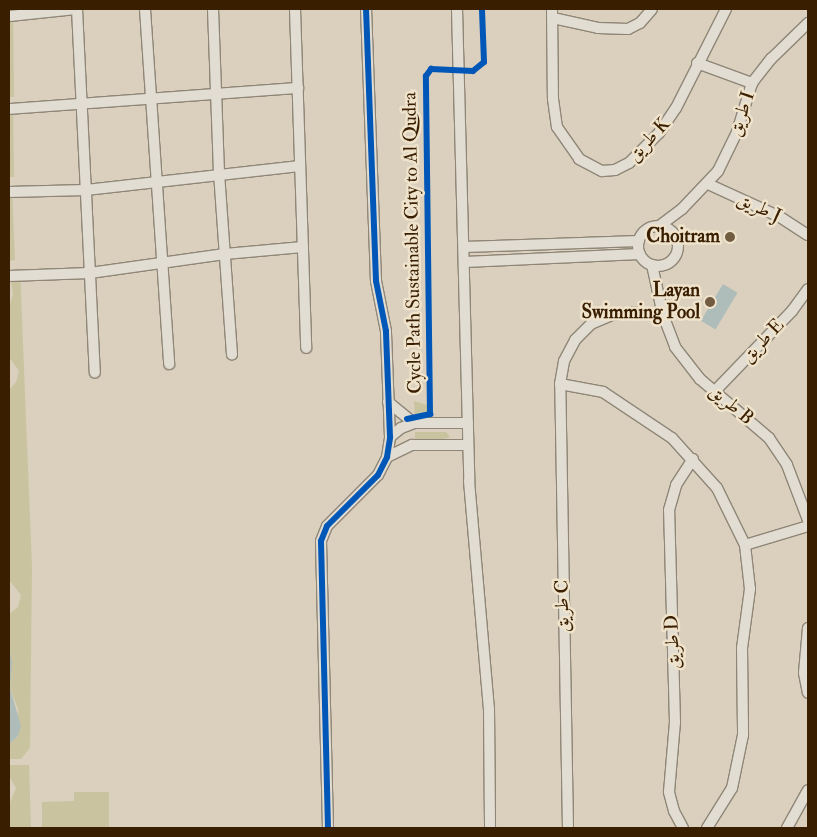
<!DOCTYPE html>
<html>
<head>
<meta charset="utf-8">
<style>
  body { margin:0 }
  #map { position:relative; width:817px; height:837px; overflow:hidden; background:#dad0bd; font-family:"IM FELL Double Pica",Amiri,serif }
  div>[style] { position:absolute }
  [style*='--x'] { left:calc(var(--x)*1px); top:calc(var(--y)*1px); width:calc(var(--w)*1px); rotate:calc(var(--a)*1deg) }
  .green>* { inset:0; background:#c9c49f }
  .water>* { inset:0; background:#afbdba; transform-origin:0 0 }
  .roads { filter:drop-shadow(1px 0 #8f8677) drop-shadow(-1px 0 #8f8677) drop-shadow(0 1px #8f8677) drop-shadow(0 -1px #8f8677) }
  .minor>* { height:10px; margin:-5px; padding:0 5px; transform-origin:5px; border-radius:5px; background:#e2ddd3 }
  .minor>.ring { margin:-5px; padding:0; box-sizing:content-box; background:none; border:10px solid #e2ddd3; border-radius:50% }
  .cycleway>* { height:6px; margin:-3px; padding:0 3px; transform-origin:3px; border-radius:3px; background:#0057b8 }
  .dots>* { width:14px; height:14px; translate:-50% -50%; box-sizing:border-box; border:2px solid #efe3cc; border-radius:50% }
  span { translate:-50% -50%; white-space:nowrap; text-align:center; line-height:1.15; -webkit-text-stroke:5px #efe3cc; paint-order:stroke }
  .street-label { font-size:19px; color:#391e00 }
  .poi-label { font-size:19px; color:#391e00; font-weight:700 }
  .right { translate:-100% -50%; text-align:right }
  .frame { position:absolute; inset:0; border:10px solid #391e00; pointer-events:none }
</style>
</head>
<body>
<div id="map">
  <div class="green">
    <i style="clip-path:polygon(9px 9px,13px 9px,14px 97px,9px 97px)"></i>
    <i style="clip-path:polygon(9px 103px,13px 103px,14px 177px,9px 177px)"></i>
    <i style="clip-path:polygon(9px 188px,12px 188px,15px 260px,9px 261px)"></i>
    <i style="clip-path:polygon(20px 269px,32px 567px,30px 748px,21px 759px,9px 759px,9px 744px,18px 736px,18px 709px,10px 688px,9px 614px,18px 607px,21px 595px,9px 580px,9px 390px,16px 382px,19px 371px,9px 357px,9px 308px,13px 294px,9px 270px)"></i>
    <i style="clip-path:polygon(414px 401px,427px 405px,434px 420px,415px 422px)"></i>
    <i style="clip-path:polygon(415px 432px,446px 432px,450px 437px,438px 441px,415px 442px)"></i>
    <i style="clip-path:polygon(9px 765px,29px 765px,31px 828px,9px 828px,9px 805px,16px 788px,9px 776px)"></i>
    <i style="clip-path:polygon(74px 792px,109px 792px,109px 828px,42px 828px,42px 802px,74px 801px)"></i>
  </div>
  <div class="water">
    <i style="left:723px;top:284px;width:17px;height:43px;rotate:31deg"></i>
    <i style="clip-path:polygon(9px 646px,12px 662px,10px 688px,21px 726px,18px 736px,9px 744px)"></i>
  </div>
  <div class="roads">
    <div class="minor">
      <i style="--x:77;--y:9;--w:364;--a:87.2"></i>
      <i style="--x:145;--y:9;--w:356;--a:86.1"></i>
      <i style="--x:213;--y:9;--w:164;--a:87.9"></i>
      <i style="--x:219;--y:173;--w:182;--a:85.9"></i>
      <i style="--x:295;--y:9;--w:339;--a:88.1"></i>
      <i style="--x:457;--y:9;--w:472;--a:88.5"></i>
      <i style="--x:469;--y:481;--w:229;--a:85"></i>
      <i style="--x:489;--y:709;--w:119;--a:89.5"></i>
      <i style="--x:552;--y:9;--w:90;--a:89.4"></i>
      <i style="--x:553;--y:99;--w:28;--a:82"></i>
      <i style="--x:557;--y:127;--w:39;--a:55"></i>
      <i style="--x:579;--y:159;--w:26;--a:28"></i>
      <i style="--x:602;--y:171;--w:13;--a:-4"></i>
      <i style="--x:615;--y:170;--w:16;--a:-27"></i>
      <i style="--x:629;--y:163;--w:42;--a:-45"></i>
      <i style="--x:659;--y:133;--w:30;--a:-56"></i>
      <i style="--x:676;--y:108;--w:111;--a:-63.2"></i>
      <i style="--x:10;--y:16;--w:66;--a:-6.1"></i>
      <i style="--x:553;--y:18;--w:46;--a:12.5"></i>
      <i style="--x:598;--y:28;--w:30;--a:2"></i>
      <i style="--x:628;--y:29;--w:13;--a:-27"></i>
      <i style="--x:640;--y:23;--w:18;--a:-49"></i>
      <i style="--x:697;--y:63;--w:59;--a:20"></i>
      <i style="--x:9;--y:109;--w:290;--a:-4.2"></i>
      <i style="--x:708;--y:184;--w:79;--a:24.6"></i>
      <i style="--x:780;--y:217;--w:33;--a:33"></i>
      <i style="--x:9;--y:192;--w:77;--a:-1.5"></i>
      <i style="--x:86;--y:190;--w:215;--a:-6.4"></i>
      <i class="ring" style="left:638px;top:226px;width:30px;height:30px"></i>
      <i style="--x:658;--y:227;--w:30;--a:-37"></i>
      <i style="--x:682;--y:209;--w:52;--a:-46.5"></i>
      <i style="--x:718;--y:171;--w:43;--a:-64"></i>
      <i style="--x:737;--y:132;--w:51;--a:-73"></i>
      <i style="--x:752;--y:83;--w:31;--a:-52"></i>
      <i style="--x:771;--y:59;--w:52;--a:-44.2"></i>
      <i style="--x:465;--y:247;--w:174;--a:-2"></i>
      <i style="--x:465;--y:262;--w:175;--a:-2.6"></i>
      <i style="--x:652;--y:265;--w:51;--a:77.6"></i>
      <i style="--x:663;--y:315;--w:34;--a:69"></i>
      <i style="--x:675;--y:347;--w:41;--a:52"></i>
      <i style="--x:700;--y:379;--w:91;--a:40.5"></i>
      <i style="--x:769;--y:438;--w:32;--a:56"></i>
      <i style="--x:787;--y:465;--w:59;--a:69.1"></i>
      <i style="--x:9;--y:276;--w:81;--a:-2.1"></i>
      <i style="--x:90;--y:273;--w:136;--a:-8"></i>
      <i style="--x:225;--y:254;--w:78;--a:-5.1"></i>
      <i style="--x:560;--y:384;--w:44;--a:10.5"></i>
      <i style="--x:603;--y:392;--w:83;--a:33.7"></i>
      <i style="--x:672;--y:438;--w:67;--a:48"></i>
      <i style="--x:717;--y:488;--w:64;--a:63.8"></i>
      <i style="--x:745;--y:545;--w:44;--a:83.5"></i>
      <i style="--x:750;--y:589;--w:60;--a:97.7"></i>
      <i style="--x:742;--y:648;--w:87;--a:89.3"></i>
      <i style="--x:743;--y:735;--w:54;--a:101.7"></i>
      <i style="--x:732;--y:788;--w:47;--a:122"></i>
      <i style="--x:715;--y:391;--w:111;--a:-46.1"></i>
      <i style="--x:792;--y:311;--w:27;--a:-54"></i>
      <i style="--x:388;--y:402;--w:33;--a:39"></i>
      <i style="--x:414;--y:423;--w:54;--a:0"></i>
      <i style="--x:390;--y:437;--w:14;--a:-39"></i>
      <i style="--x:401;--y:428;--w:14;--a:-21"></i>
      <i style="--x:387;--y:457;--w:28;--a:-26"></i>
      <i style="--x:412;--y:445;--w:56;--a:0"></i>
      <i style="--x:745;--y:545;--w:66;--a:-16.8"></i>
      <i style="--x:808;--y:628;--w:45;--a:95.1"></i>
      <i style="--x:804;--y:673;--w:20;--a:79"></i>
      <i style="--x:328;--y:828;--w:287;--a:-91.4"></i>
      <i style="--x:321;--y:541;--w:16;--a:-68"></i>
      <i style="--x:327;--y:526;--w:72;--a:-45"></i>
      <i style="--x:378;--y:475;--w:20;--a:-63"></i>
      <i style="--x:387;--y:457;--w:20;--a:-81"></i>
      <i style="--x:390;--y:437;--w:106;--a:-92.2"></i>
      <i style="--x:386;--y:331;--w:51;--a:-101.3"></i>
      <i style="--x:376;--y:281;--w:272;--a:-92.1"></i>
      <i style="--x:568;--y:828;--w:444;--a:-91"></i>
      <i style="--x:560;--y:384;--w:23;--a:-80"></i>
      <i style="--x:564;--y:361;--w:24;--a:-62"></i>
      <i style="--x:575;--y:340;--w:23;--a:-45"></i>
      <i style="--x:591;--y:324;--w:23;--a:-23"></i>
      <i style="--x:612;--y:315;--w:23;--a:-7"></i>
      <i style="--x:683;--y:828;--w:19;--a:-118"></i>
      <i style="--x:674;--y:811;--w:20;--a:-105"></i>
      <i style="--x:669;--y:792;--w:70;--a:-85.1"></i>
      <i style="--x:675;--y:722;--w:212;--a:-91.6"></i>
      <i style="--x:669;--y:510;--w:26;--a:-74"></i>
      <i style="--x:676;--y:485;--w:31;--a:-57"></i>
      <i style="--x:787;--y:828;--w:43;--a:-61.1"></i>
    </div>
  </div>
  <div class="cycleway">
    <i style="--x:407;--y:419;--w:24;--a:-12"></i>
    <i style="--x:430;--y:414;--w:338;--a:-90.7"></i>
    <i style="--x:426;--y:76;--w:9;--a:-54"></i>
    <i style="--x:431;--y:69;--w:42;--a:2.7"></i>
    <i style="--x:473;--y:71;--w:14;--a:-39"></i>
    <i style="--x:484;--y:62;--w:53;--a:-92.2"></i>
    <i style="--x:328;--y:828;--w:287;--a:-91.4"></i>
    <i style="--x:321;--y:541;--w:16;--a:-68"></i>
    <i style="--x:327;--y:526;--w:72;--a:-45"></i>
    <i style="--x:378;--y:475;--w:20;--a:-63"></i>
    <i style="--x:387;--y:457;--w:20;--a:-81"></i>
    <i style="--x:390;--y:437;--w:106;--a:-92.2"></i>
    <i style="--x:386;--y:331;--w:51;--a:-101.3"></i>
    <i style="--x:376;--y:281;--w:272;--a:-92.1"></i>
  </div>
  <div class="dots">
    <i style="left:730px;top:237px;background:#715c42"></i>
    <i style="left:710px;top:302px;background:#715c42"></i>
  </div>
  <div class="street-label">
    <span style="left:742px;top:114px;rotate:-71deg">طريق I</span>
    <span style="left:649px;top:140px;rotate:-47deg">طريق K</span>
    <span style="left:759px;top:208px;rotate:25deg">طريق J</span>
    <span style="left:413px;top:243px;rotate:-91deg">Cycle Path Sustainable City to Al Qudra</span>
    <span style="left:763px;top:341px;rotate:-46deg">طريق E</span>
    <span style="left:731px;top:405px;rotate:40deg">طريق B</span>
    <span style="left:563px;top:606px;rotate:-91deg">طريق C</span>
    <span style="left:673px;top:642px;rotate:-92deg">طريق D</span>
  </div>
  <div class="poi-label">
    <span class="right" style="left:720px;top:237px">Choitram</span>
    <span class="right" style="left:700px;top:302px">Layan<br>Swimming Pool</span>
  </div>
  <div class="frame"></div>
</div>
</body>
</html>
